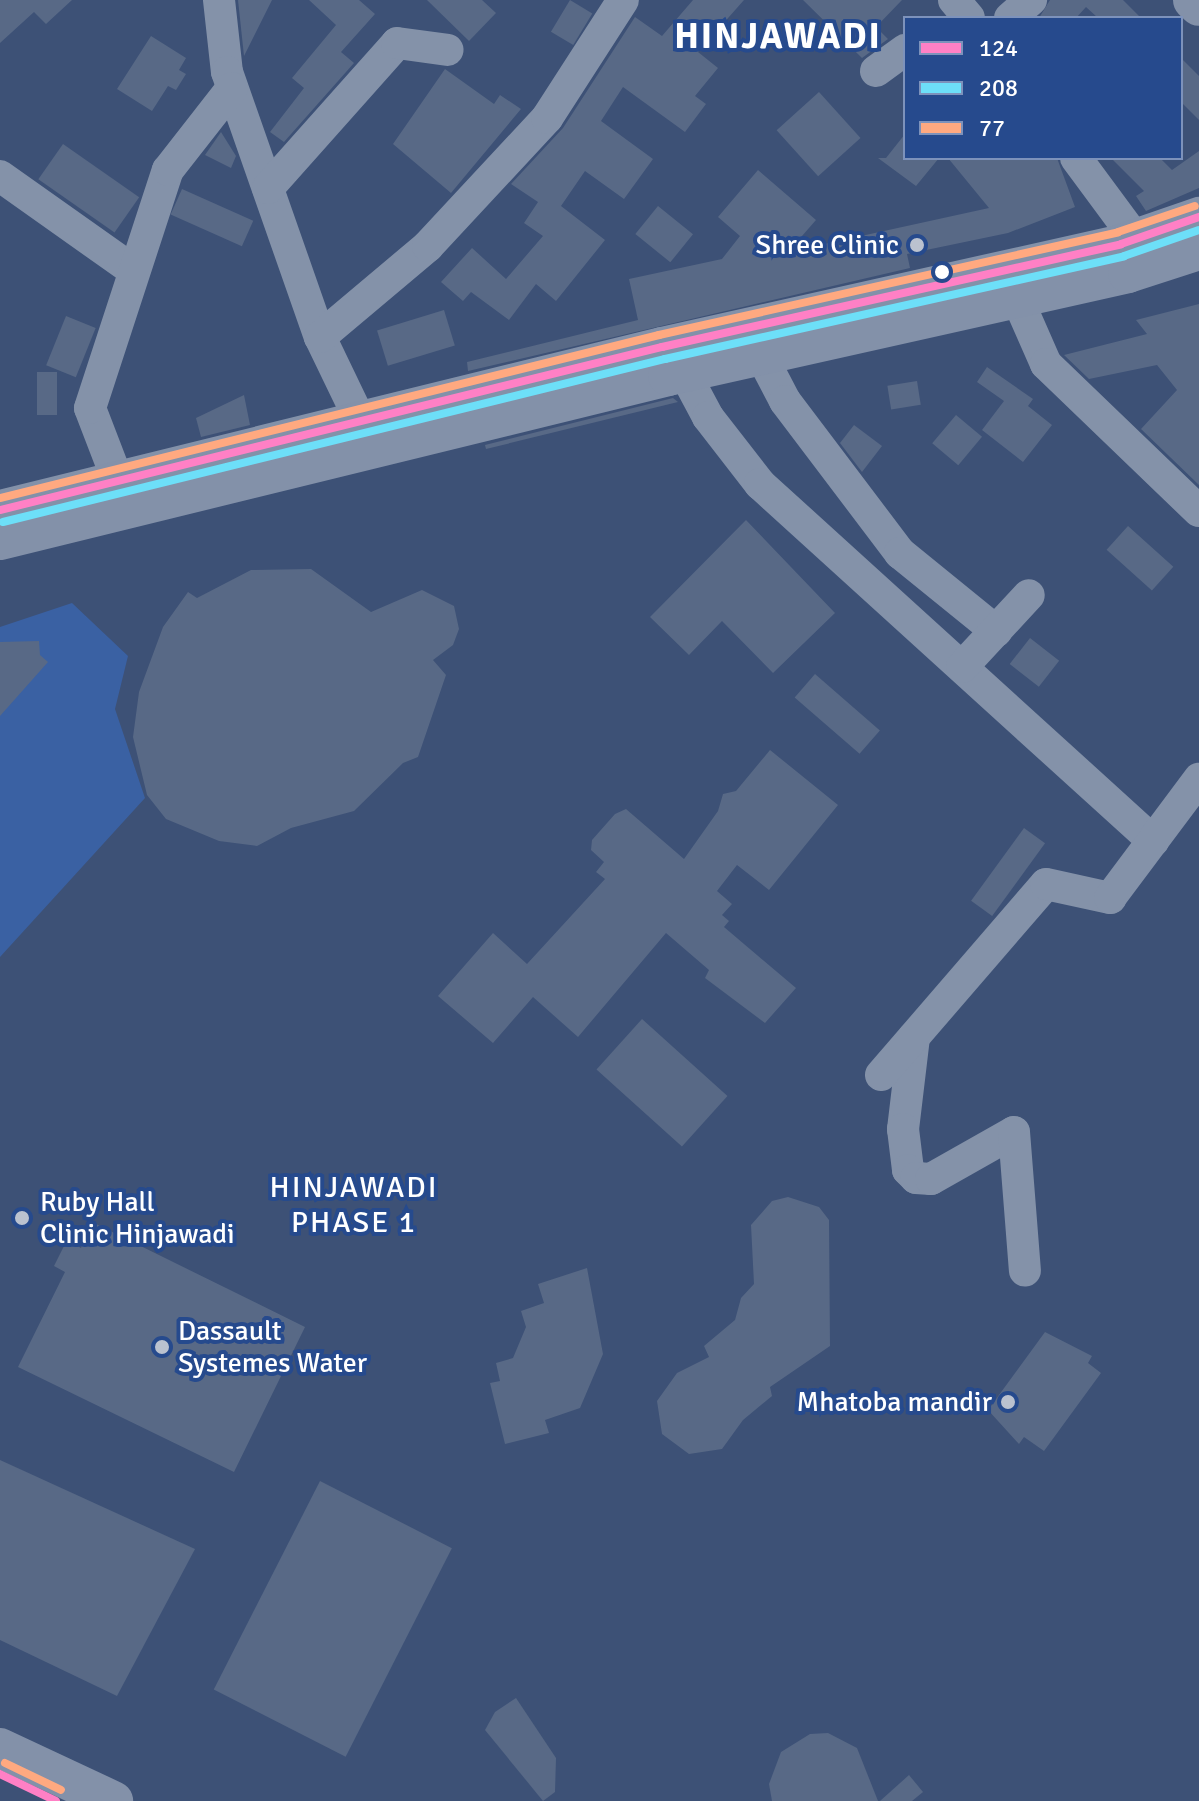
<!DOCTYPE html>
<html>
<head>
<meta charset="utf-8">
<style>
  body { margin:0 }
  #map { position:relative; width:1199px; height:1801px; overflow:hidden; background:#3d5176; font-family:Signika,sans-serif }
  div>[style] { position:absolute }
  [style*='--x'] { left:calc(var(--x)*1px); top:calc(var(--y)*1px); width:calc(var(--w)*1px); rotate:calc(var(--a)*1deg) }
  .green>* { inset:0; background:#3a61a3 }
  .building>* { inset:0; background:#586986; transform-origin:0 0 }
  .minor>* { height:32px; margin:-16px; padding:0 16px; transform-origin:16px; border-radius:16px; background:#8492a9 }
  .major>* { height:40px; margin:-20px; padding:0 20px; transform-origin:20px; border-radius:20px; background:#8391a9 }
  .bus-1>* { height:8px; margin:-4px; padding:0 4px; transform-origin:4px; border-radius:4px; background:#ff80c5 }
  .bus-2>* { height:8px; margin:-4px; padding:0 4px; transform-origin:4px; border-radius:4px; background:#6ddff8 }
  .bus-3>* { height:8px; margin:-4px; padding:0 4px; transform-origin:4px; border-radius:4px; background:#ffa980 }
  .dots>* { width:22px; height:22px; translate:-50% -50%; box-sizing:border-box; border:4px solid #264a8d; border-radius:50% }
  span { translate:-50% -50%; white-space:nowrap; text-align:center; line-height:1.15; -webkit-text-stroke:8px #264a8d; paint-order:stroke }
  .poi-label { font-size:28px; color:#fff }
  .right { translate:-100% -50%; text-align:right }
  .left { translate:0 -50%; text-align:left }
  .neighbourhood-label { font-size:30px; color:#fff; letter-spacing:2px }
  .district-label { font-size:36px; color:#fff; font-weight:700; letter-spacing:2px }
  .legend { position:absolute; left:903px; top:16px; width:280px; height:144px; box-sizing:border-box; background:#264a8d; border:2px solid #7d92bb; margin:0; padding:10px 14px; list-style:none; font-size:24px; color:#fff }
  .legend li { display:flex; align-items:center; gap:16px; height:40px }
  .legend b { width:40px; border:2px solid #7d92bb }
</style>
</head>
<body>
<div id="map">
  <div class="green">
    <i style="clip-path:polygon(72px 603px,128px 656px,115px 709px,145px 798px,0 957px,0 627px)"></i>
  </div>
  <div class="building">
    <i style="clip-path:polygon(0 0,72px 0,46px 24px,34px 12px,0 43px)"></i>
    <i style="clip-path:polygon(238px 0,272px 0,244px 56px)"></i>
    <i style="clip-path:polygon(309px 0,359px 0,375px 14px,341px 52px,354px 63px,284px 142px,270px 132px,304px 88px,292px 78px,336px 25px)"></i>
    <i style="clip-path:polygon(427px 0,482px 0,496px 13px,469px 41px)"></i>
    <i style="left:570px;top:0;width:26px;height:37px;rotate:31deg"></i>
    <i style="clip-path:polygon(693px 0,744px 0,698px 52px,718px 68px,695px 96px,706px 104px,685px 132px,623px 87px,601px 121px,653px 159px,624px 199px,585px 171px,561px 206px,605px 240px,556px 301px,536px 284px,509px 320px,471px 292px,463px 301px,441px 282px,472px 248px,506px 279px,543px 236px,524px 223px,538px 202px,511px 184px,563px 128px,635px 17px,662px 36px)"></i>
    <i style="clip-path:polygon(803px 0,902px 0,876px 27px,888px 39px,862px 58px)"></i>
    <i style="clip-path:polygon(1050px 0,1123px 0,1141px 18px,1098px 18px,1086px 7px,1076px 18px,1039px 18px)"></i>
    <i style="clip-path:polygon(151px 36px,186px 58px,179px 70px,186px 74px,176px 90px,168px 86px,152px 111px,117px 89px)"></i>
    <i style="clip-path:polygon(1181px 58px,1199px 76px,1199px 120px,1181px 102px)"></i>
    <i style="clip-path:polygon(445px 69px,494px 104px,500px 95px,521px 109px,451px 193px,393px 144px)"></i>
    <i style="left:819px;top:92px;width:62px;height:57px;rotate:48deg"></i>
    <i style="clip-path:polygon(221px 132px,236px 156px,231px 168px,205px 155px)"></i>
    <i style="clip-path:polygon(905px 134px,905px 158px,939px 158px,916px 186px,878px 158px,886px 158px)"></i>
    <i style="left:63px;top:144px;width:93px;height:43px;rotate:35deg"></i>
    <i style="clip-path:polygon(1199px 151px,1199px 188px,1146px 211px,1136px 196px,1144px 191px,1111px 158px,1160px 158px,1172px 170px)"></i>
    <i style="clip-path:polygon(948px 158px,1057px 158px,1075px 207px,1008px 233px,907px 254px,910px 268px,468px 371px,467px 362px,638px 320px,629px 279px,722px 259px,740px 236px,718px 217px,758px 170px,816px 220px,788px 252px,989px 208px)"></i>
    <i style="left:182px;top:189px;width:78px;height:28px;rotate:24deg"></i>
    <i style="left:658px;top:206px;width:45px;height:36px;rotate:39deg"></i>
    <i style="clip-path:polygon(1199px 304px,1199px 485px,1141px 429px,1177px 390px,1157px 365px,1089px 379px,1064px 355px,1147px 334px,1136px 320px)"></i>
    <i style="left:444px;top:310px;width:37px;height:70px;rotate:73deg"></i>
    <i style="left:66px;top:316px;width:32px;height:53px;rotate:22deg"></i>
    <i style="clip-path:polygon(987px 367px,1033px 399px,1028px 406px,1052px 425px,1023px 462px,982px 430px,1004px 401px,977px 382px)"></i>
    <i style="left:37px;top:372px;width:20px;height:43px"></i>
    <i style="left:917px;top:381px;width:24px;height:30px;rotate:81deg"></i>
    <i style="clip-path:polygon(244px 395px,250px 425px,201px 437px,196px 418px)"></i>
    <i style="clip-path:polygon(673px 398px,678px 402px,486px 449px,485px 445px)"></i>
    <i style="left:956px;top:415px;width:34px;height:37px;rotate:40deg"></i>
    <i style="clip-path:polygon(854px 425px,882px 446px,862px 472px,840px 443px)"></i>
    <i style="clip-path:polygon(746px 520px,835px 613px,773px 673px,722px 621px,689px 655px,650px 617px)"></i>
    <i style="left:1128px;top:526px;width:61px;height:32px;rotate:42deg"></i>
    <i style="clip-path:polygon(311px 569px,371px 612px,422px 590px,454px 606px,459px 629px,453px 645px,433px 660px,446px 675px,418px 757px,403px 763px,354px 811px,291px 828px,257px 846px,219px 841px,166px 819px,147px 795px,133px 737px,139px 692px,163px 627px,188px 592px,197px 598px,251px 570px)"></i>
    <i style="left:1030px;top:638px;width:37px;height:33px;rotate:38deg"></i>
    <i style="clip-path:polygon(39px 641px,40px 655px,48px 662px,0 716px,0 642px)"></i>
    <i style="left:815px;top:674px;width:86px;height:31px;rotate:41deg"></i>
    <i style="clip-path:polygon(770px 750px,838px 805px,769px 890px,737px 865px,717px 891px,732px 904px,722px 915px,729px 921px,724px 927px,796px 988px,765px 1023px,705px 978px,709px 970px,666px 933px,578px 1037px,533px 997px,493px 1043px,438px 996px,493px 933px,527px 964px,605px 879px,596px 872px,604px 862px,591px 850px,592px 840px,615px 814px,626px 809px,684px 859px,718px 811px,723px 794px,736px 791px)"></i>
    <i style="left:1024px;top:828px;width:26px;height:90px;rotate:36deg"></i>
    <i style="left:642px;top:1019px;width:115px;height:68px;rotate:42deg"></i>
    <i style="clip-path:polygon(788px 1197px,819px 1207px,829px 1220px,830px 1346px,770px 1387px,772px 1396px,743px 1420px,722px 1449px,689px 1454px,662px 1434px,657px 1401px,677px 1373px,709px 1357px,704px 1346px,735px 1320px,741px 1298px,754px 1284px,751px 1225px,772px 1201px)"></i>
    <i style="clip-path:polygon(90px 1221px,305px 1327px,234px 1472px,18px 1367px,65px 1272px,54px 1266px,67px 1240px,81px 1248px)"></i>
    <i style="clip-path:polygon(587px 1268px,603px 1354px,580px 1408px,545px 1420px,549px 1433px,505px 1444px,490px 1383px,500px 1381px,496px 1363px,513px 1358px,526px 1327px,521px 1311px,544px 1303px,538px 1284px)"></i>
    <i style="clip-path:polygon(1045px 1332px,1092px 1356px,1088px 1363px,1101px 1373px,1044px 1451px,1024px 1437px,1019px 1444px,988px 1410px)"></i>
    <i style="clip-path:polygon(0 1460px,195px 1549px,117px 1696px,0 1640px)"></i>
    <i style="left:320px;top:1481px;width:148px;height:234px;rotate:27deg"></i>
    <i style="clip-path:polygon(516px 1698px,556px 1758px,555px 1792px,543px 1801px,485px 1730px,495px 1712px)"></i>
    <i style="clip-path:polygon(828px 1733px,857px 1748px,878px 1801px,772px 1801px,769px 1784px,781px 1752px,810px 1734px)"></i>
    <i style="clip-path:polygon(909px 1775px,923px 1792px,912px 1801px,880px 1801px)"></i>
  </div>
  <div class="minor">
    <i style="--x:219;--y:0;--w:72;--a:83.7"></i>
    <i style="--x:227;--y:72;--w:281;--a:70.7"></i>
    <i style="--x:320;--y:337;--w:92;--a:64.3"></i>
    <i style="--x:954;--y:0;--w:23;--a:50"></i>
    <i style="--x:1010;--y:18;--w:28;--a:-41"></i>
    <i style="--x:876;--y:71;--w:36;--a:-36"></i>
    <i style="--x:1076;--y:158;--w:101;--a:53.5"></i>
    <i style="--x:0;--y:176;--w:164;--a:35.3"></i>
    <i style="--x:268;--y:188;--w:194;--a:-48.3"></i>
    <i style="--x:397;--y:43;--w:51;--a:7.8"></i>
    <i style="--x:1017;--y:298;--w:72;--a:66.3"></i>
    <i style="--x:1046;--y:364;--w:212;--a:43.9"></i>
    <i style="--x:320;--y:337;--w:141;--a:-40.1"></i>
    <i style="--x:428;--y:246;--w:175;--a:-47.1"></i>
    <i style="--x:547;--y:118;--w:140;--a:-57.2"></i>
    <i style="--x:761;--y:355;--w:52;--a:62.4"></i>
    <i style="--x:785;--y:401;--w:191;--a:52.9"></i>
    <i style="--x:900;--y:553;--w:124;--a:39.1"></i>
    <i style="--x:684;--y:372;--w:51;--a:61.9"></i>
    <i style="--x:708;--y:417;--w:85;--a:52.2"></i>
    <i style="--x:760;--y:484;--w:531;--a:42.25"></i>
    <i style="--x:118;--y:481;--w:78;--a:-111"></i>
    <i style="--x:90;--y:408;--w:250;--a:-71.9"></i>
    <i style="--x:168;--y:170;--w:104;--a:-52"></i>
    <i style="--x:962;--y:667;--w:98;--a:-47.1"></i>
    <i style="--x:914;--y:1037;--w:93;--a:96.8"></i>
    <i style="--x:903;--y:1129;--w:41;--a:83"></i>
    <i style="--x:908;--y:1170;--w:11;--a:45"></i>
    <i style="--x:916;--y:1178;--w:15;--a:4"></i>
    <i style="--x:931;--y:1179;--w:95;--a:-29.5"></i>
    <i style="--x:1014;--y:1132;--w:139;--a:85.5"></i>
    <i style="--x:881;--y:1075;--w:252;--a:-49.2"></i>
    <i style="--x:1046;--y:884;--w:66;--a:12.3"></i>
    <i style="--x:1110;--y:898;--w:149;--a:-53.2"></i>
  </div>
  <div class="major">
    <i style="--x:1193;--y:0;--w:8;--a:45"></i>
    <i style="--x:0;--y:510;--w:682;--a:-13.83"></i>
    <i style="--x:662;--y:347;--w:470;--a:-12.6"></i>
    <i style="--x:1121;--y:244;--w:83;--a:-19.1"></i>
    <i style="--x:0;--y:540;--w:688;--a:-13.79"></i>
    <i style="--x:668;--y:376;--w:471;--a:-12.6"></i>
    <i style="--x:1128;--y:273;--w:75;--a:-17.9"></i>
    <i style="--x:0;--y:1748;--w:125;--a:25.1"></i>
  </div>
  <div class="bus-1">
    <i style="--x:0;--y:510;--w:682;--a:-13.83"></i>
    <i style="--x:662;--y:347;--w:470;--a:-12.6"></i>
    <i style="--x:1121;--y:244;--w:83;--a:-19.1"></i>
    <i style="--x:0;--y:1774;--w:62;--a:25.7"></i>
  </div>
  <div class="bus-2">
    <i style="--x:3;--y:522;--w:682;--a:-13.83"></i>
    <i style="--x:665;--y:359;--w:470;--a:-12.6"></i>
    <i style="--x:1124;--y:256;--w:79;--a:-19.1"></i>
  </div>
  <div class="bus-3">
    <i style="--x:0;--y:498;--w:679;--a:-13.89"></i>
    <i style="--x:659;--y:335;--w:470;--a:-12.6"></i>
    <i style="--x:1118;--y:232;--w:81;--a:-18.7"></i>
    <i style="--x:5;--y:1763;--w:62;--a:25.7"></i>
  </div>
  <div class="dots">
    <i style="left:917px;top:245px;background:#bbc2cf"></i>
    <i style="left:942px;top:272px;background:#fff"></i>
    <i style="left:22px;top:1218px;background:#bbc2cf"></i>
    <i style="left:162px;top:1347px;background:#bbc2cf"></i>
    <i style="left:1008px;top:1402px;background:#bbc2cf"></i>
  </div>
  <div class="poi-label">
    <span class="right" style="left:899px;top:245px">Shree Clinic</span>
    <span class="left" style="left:40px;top:1218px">Ruby Hall<br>Clinic Hinjawadi</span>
    <span class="left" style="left:178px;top:1347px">Dassault<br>Systemes Water</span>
    <span class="right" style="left:992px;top:1402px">Mhatoba mandir</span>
  </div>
  <div class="neighbourhood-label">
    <span style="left:354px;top:1205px">HINJAWADI<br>PHASE 1</span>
  </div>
  <div class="district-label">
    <span style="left:778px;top:37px">HINJAWADI</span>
  </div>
  <ul class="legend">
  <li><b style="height:10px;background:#ff80c5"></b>124</li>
  <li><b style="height:10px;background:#6ddff8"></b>208</li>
  <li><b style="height:10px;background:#ffa980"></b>77</li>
  </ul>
</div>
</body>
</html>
